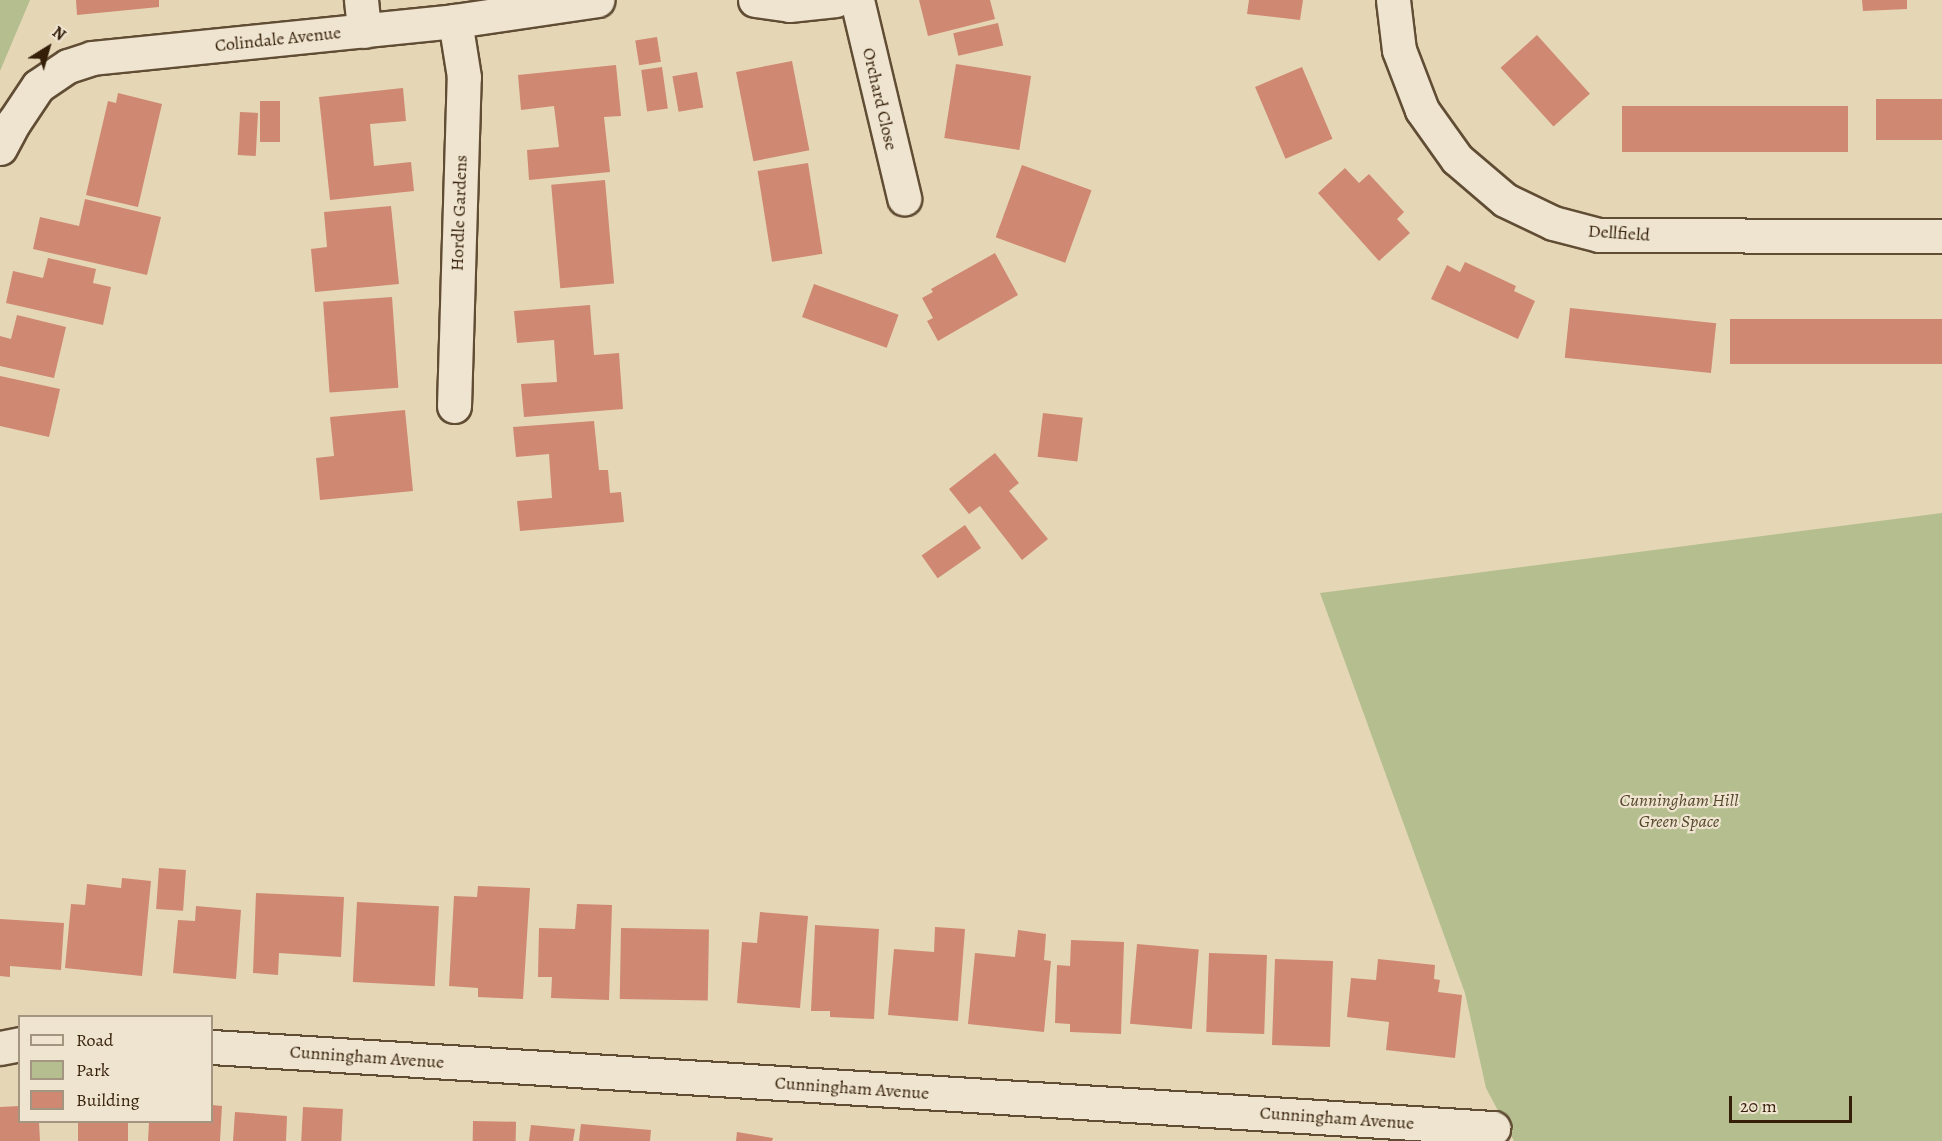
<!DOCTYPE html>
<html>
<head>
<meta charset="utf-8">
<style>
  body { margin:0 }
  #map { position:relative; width:1942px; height:1141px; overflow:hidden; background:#e5d6b6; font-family:Alegreya,serif }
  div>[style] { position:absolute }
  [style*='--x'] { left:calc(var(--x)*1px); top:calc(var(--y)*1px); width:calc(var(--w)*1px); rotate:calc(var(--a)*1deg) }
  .green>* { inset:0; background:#b4be8e }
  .building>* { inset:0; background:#cf8871; transform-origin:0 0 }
  .roads { filter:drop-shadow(2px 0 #614d34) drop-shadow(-2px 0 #614d34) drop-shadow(0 2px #614d34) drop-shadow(0 -2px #614d34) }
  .minor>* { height:33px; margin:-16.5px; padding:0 16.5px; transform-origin:16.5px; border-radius:16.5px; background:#eee4d0 }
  span { translate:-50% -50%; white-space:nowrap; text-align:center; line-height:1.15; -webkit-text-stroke:4.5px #eee4d0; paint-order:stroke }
  .street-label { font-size:18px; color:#351f08 }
  .park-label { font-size:18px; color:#55472a; font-style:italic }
  .legend { position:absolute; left:18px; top:1015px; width:195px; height:108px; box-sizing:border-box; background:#eee4d0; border:2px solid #a49580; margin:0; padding:8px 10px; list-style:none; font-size:18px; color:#351f08 }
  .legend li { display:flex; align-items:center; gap:12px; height:30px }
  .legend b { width:30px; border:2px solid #a49580 }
  .north { position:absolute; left:18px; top:18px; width:60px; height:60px; -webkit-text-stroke:4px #eee4d0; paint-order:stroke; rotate:37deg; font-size:16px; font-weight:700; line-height:24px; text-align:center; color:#351f08 }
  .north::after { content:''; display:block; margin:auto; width:21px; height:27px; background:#351f08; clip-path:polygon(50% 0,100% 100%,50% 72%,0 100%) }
  .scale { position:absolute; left:1729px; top:1096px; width:123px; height:27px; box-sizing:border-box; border:3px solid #351f08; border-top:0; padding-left:8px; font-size:18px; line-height:21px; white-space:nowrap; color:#351f08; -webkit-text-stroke:4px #eee4d0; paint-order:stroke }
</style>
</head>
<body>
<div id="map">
  <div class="green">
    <i style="clip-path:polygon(0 0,30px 0,0 71px)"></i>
    <i style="clip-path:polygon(1942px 513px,1942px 1141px,1514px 1141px,1486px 1088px,1465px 993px,1320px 593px)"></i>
  </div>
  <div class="building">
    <i style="clip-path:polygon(76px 0,159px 0,159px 7px,77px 15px)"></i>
    <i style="clip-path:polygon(919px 0,990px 0,995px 19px,928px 36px)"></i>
    <i style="clip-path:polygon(1249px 0,1303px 0,1300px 20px,1247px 14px)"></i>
    <i style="clip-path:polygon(1862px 0,1907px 0,1907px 9px,1863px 11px)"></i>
    <i style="left:998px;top:23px;width:23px;height:46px;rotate:77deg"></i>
    <i style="left:1537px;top:35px;width:79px;height:49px;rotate:48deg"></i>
    <i style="left:657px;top:37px;width:25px;height:22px;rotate:81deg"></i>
    <i style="left:792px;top:61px;width:91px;height:57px;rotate:79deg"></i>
    <i style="left:956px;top:64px;width:76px;height:75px;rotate:9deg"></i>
    <i style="clip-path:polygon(616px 65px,621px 116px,604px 117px,610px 172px,529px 180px,527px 150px,559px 147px,556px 122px,554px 106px,521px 110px,518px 75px)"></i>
    <i style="left:662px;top:67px;width:42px;height:21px;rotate:82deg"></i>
    <i style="left:1302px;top:67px;width:78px;height:51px;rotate:67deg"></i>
    <i style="left:697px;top:72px;width:36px;height:25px;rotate:80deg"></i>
    <i style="clip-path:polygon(403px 88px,406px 121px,370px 124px,374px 166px,411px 162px,414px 191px,330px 200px,319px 97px)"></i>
    <i style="clip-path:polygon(118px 93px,162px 104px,138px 207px,86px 195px,108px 101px,116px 103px)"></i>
    <i style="left:1942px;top:99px;width:41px;height:66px;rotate:90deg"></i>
    <i style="left:260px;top:101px;width:20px;height:41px"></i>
    <i style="left:1848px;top:106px;width:46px;height:226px;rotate:90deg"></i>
    <i style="left:240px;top:112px;width:18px;height:43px;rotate:3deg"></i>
    <i style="left:808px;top:163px;width:92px;height:51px;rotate:81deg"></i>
    <i style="left:1022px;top:165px;width:74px;height:77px;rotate:20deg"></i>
    <i style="clip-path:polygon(1345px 168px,1359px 183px,1369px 174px,1404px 212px,1397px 219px,1410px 233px,1379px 261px,1318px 193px)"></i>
    <i style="left:605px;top:180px;width:104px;height:54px;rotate:85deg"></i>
    <i style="clip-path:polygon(85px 199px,161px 217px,147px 275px,33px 249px,40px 217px,79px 226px)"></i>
    <i style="clip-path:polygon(391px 206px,399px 284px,315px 292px,311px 249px,327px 247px,324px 212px)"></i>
    <i style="clip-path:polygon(995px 253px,1018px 295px,938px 341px,927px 321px,933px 318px,922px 298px,933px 292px,931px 289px)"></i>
    <i style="clip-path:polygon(48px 258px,96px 269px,93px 283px,111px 287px,103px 325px,6px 303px,13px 271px,43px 278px)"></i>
    <i style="clip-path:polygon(1465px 262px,1516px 286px,1514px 291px,1535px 301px,1518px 339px,1431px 299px,1447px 265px,1460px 272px)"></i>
    <i style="left:814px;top:284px;width:90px;height:35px;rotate:20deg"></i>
    <i style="left:392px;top:297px;width:91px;height:69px;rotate:86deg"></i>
    <i style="clip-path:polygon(590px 305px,594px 355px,619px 353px,623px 409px,524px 417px,521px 384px,557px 382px,554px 340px,517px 343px,514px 311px)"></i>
    <i style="left:1570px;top:308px;width:147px;height:50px;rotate:6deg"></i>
    <i style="clip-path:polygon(17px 315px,66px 327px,54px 378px,0 366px,0 336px,11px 339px)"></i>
    <i style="left:1942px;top:319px;width:45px;height:212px;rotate:90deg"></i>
    <i style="clip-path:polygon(0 376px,60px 389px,49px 437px,0 426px)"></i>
    <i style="clip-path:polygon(405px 410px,413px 491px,320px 500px,316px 458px,334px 456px,330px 417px)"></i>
    <i style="left:1043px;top:413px;width:40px;height:44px;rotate:7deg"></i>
    <i style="clip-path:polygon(594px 421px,599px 470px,608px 470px,610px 493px,621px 492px,624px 522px,520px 531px,517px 501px,552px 498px,549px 454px,516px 457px,513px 427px)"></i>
    <i style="clip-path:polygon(995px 453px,1019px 483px,1009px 491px,1048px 539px,1022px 560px,980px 506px,969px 514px,949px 489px)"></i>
    <i style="left:965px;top:525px;width:28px;height:53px;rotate:55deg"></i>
    <i style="left:159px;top:868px;width:27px;height:41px;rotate:4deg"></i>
    <i style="clip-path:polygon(122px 878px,151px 881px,142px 976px,65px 968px,71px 904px,85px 905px,87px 884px,121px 888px)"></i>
    <i style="clip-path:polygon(478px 886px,530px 888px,523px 999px,478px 997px,478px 988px,449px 986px,454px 896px,477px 897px)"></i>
    <i style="clip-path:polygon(256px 893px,344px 897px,341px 957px,279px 953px,278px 975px,253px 973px)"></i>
    <i style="left:357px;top:902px;width:82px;height:80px;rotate:3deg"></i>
    <i style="clip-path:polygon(577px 904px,612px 905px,609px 1000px,551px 998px,552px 977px,538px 977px,539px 928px,575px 929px)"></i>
    <i style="clip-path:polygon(196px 906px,241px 910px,236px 979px,173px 973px,178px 920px,195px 921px)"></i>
    <i style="clip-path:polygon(760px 912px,808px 916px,800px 1008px,737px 1003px,742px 942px,757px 943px)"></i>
    <i style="clip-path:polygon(0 919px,64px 923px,61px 970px,10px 966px,10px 977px,0 976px)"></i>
    <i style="clip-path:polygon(815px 925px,879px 929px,874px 1019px,830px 1017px,830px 1011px,811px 1011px)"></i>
    <i style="clip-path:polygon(935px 927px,965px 929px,958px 1021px,888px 1015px,894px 949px,934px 952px)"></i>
    <i style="left:621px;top:928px;width:88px;height:71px;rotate:1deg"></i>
    <i style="clip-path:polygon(1018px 930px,1046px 934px,1044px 960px,1051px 961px,1044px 1032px,968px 1024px,975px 953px,1015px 957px)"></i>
    <i style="clip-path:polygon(1071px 940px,1124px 942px,1121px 1034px,1070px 1032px,1070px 1024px,1055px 1023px,1057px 965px,1070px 966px)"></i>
    <i style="left:1137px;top:944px;width:62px;height:80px;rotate:5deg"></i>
    <i style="left:1209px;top:953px;width:58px;height:79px;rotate:2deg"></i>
    <i style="left:1275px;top:959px;width:58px;height:86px;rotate:2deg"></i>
    <i style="clip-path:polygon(1378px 959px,1435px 965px,1434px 979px,1440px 980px,1438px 992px,1462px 995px,1455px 1058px,1386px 1050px,1389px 1022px,1347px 1017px,1351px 978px,1376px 980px)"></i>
    <i style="clip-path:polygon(212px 1105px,222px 1106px,220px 1141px,148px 1141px,149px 1122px,212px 1122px)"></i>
    <i style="clip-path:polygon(20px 1106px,20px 1122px,39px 1122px,40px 1141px,0 1141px,0 1107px)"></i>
    <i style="left:303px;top:1107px;width:40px;height:34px;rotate:3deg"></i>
    <i style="clip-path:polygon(235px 1112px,287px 1116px,286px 1141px,233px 1141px)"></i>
    <i style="left:473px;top:1121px;width:43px;height:20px;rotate:1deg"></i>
    <i style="left:78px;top:1122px;width:50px;height:19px"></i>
    <i style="clip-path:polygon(581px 1124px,651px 1130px,650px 1141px,579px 1141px)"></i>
    <i style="clip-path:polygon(531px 1125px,575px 1129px,573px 1141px,529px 1141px)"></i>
    <i style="clip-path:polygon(737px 1132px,773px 1138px,772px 1141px,736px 1141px)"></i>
  </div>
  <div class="roads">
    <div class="minor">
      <i style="--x:361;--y:0;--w:31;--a:84"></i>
      <i style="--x:755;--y:0;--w:34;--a:8"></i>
      <i style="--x:789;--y:5;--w:47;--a:-6.1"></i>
      <i style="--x:857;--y:0;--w:204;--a:76.6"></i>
      <i style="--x:1393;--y:0;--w:50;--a:83.2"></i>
      <i style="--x:1399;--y:50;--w:64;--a:69"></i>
      <i style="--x:1422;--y:110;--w:60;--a:54.5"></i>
      <i style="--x:1457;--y:159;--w:63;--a:40.5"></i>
      <i style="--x:1505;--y:200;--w:53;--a:25.6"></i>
      <i style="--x:1553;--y:223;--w:48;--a:14.6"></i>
      <i style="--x:1599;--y:235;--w:343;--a:0.2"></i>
      <i style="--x:0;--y:148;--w:30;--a:-62"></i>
      <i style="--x:14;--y:122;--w:43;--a:-56.3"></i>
      <i style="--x:38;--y:86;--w:36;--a:-34"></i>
      <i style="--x:68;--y:66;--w:25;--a:-18"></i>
      <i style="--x:92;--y:58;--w:365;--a:-5.8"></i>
      <i style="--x:455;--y:21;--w:144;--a:-8.4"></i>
      <i style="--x:454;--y:406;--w:329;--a:-88.3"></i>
      <i style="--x:464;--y:77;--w:57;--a:-99.1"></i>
      <i style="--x:212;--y:1047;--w:1284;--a:3.62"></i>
      <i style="--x:0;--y:1048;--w:20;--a:-11"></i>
    </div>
  </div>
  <div class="street-label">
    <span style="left:278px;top:39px;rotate:-6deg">Colindale Avenue</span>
    <span style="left:880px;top:99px;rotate:77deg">Orchard Close</span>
    <span style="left:459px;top:213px;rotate:-88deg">Hordle Gardens</span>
    <span style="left:1619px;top:233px;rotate:4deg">Dellfield</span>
    <span style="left:367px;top:1057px;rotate:4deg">Cunningham Avenue</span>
    <span style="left:852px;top:1088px;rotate:4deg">Cunningham Avenue</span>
    <span style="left:1337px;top:1118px;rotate:4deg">Cunningham Avenue</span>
  </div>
  <div class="park-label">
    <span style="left:1679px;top:811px">Cunningham Hill<br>Green Space</span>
  </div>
  <ul class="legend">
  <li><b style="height:8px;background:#eee4d0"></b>Road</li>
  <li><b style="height:16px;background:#b4be8e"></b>Park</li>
  <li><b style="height:16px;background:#cf8871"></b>Building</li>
  </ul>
  <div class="north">N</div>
  <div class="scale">20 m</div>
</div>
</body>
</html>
